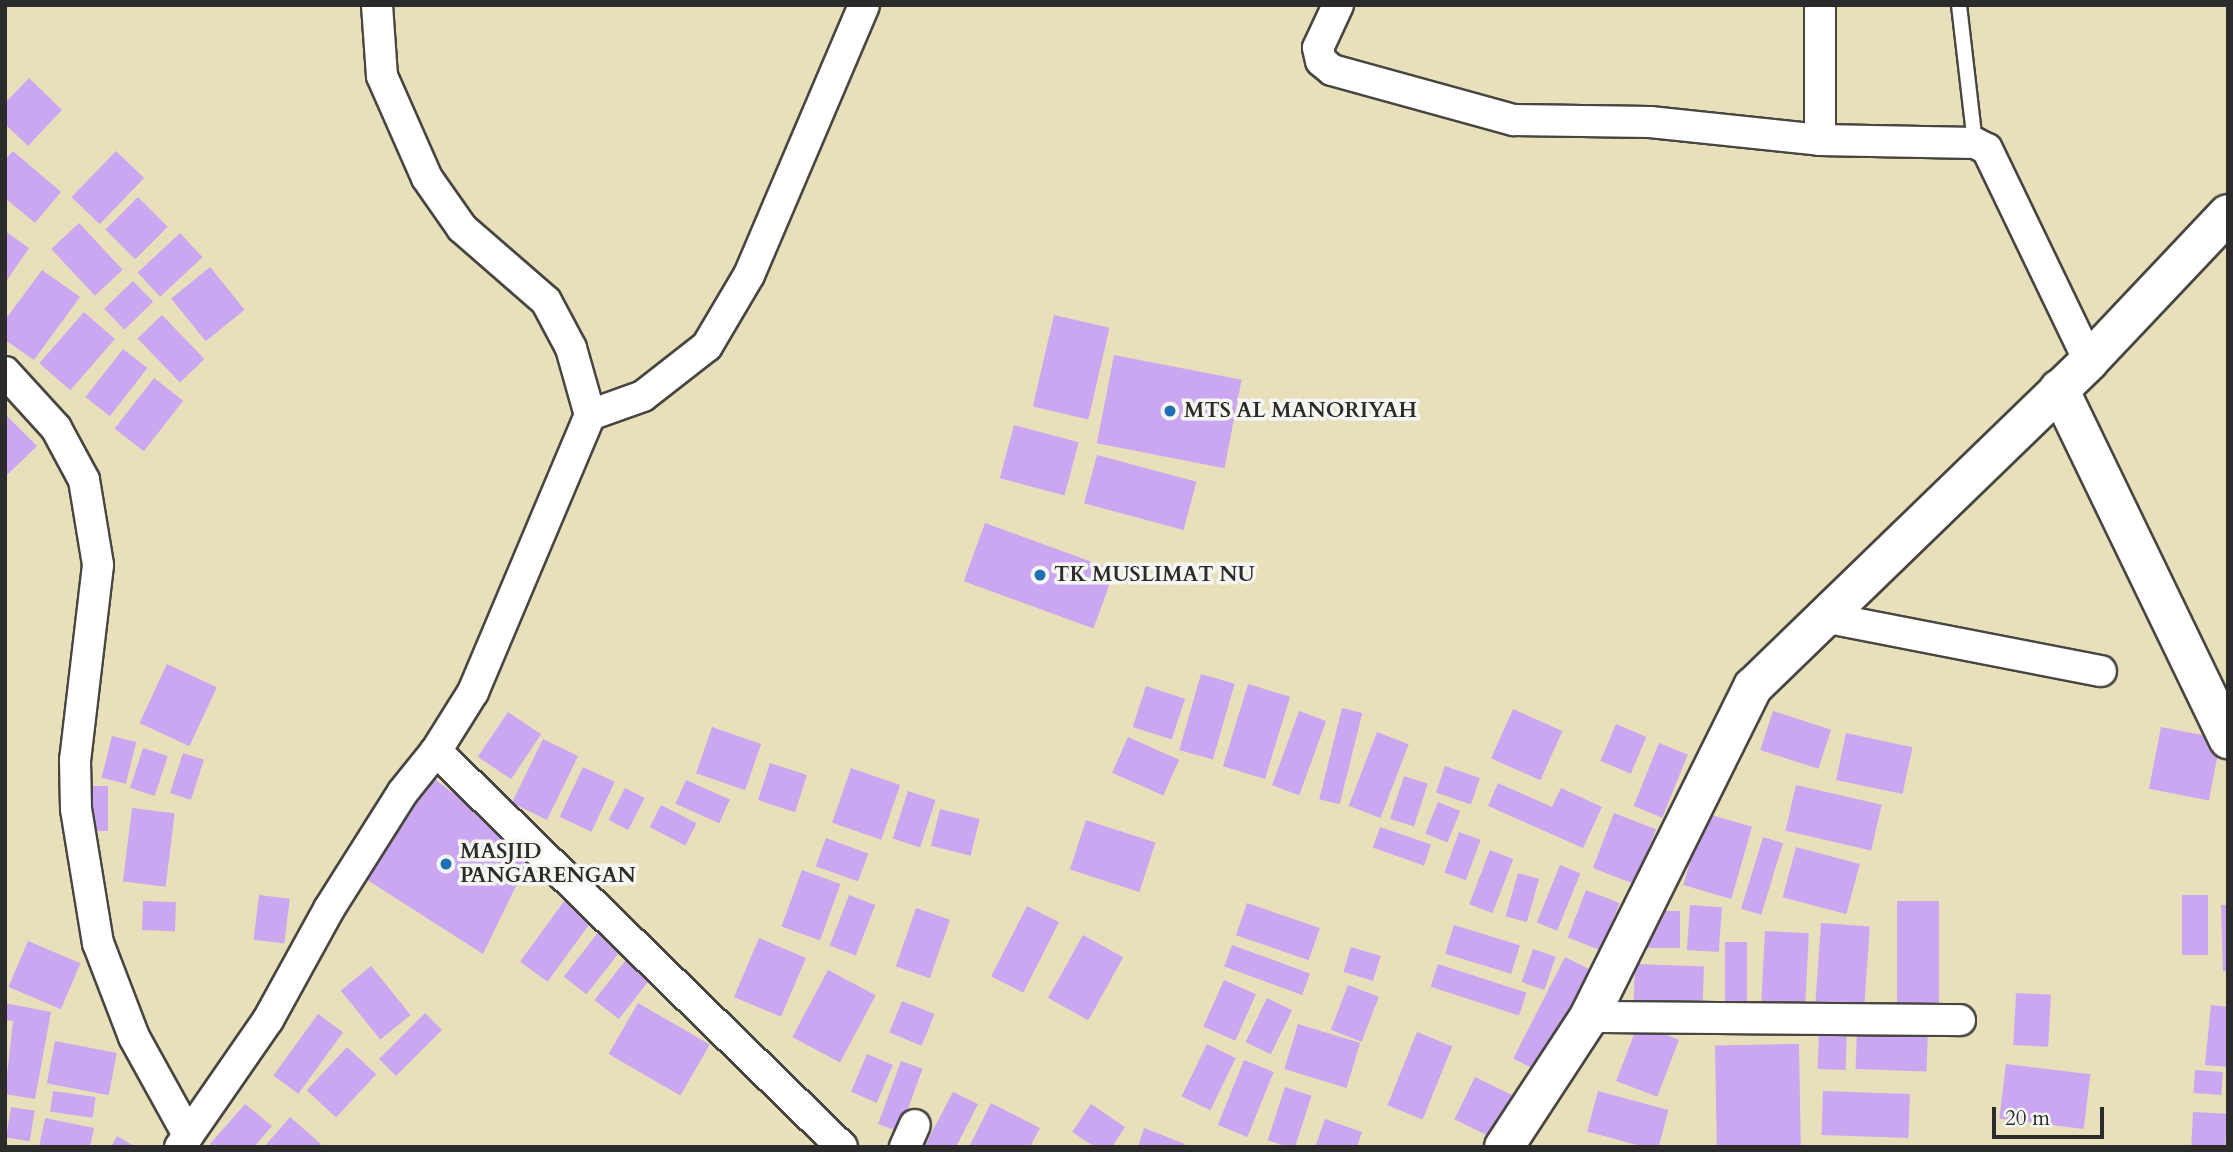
<!DOCTYPE html>
<html>
<head>
<meta charset="utf-8">
<style>
  body { margin:0 }
  #map { position:relative; width:2233px; height:1152px; overflow:hidden; background:#e8e0bb; font-family:Cardo,serif }
  div>[style] { position:absolute }
  [style*='--x'] { left:calc(var(--x)*1px); top:calc(var(--y)*1px); width:calc(var(--w)*1px); rotate:calc(var(--a)*1deg) }
  .building>* { inset:0; background:#cba7f1; transform-origin:0 0 }
  .roads { filter:drop-shadow(2px 0 #474641) drop-shadow(-2px 0 #474641) drop-shadow(0 2px #474641) drop-shadow(0 -2px #474641) }
  .lane>* { height:14px; margin:-7px; padding:0 7px; transform-origin:7px; border-radius:7px; background:#fff }
  .street>* { height:30px; margin:-15px; padding:0 15px; transform-origin:15px; border-radius:15px; background:#fff }
  .secondary>* { height:38px; margin:-19px; padding:0 19px; transform-origin:19px; border-radius:19px; background:#fff }
  .dots>* { width:19px; height:19px; translate:-50% -50%; box-sizing:border-box; border:4px solid #f6f6f2; border-radius:50% }
  span { translate:-50% -50%; white-space:nowrap; text-align:center; line-height:1.15; -webkit-text-stroke:7px #f6f6f2; paint-order:stroke }
  .poi-label { font-size:21px; color:#2b2b2b; font-weight:700 }
  .left { translate:0 -50%; text-align:left }
  .frame { position:absolute; inset:0; border:7px solid #2b2b2b; pointer-events:none }
  .scale { position:absolute; left:1992px; top:1107px; width:112px; height:32px; box-sizing:border-box; border:4px solid #2b2b2b; border-top:0; padding-left:9px; font-size:21px; line-height:24px; white-space:nowrap; color:#2b2b2b; -webkit-text-stroke:5px #f6f6f2; paint-order:stroke }
</style>
</head>
<body>
<div id="map">
  <div class="building">
    <i style="clip-path:polygon(29px 78px,62px 110px,28px 146px,5px 124px,5px 103px)"></i>
    <i style="clip-path:polygon(13px 151px,61px 192px,35px 223px,5px 198px,5px 160px)"></i>
    <i style="left:116px;top:151px;width:39px;height:64px;rotate:44deg"></i>
    <i style="left:138px;top:197px;width:42px;height:46px;rotate:45deg"></i>
    <i style="left:79px;top:223px;width:64px;height:38px;rotate:47deg"></i>
    <i style="clip-path:polygon(5px 231px,29px 248px,5px 283px)"></i>
    <i style="left:180px;top:233px;width:33px;height:58px;rotate:47deg"></i>
    <i style="left:210px;top:267px;width:55px;height:50px;rotate:51deg"></i>
    <i style="clip-path:polygon(42px 270px,80px 297px,34px 360px,5px 340px,5px 320px)"></i>
    <i style="left:133px;top:281px;width:29px;height:40px;rotate:46deg"></i>
    <i style="left:84px;top:312px;width:41px;height:68px;rotate:41deg"></i>
    <i style="left:162px;top:315px;width:61px;height:34px;rotate:46deg"></i>
    <i style="left:1054px;top:315px;width:57px;height:94px;rotate:13deg"></i>
    <i style="left:123px;top:349px;width:31px;height:61px;rotate:38deg"></i>
    <i style="left:1114px;top:355px;width:130px;height:90px;rotate:11deg"></i>
    <i style="left:154px;top:378px;width:37px;height:64px;rotate:38deg"></i>
    <i style="clip-path:polygon(5px 414px,37px 446px,5px 477px)"></i>
    <i style="left:1014px;top:425px;width:67px;height:55px;rotate:15deg"></i>
    <i style="left:1097px;top:455px;width:103px;height:50px;rotate:15deg"></i>
    <i style="left:985px;top:523px;width:138px;height:62px;rotate:20deg"></i>
    <i style="left:167px;top:664px;width:55px;height:65px;rotate:25deg"></i>
    <i style="left:1201px;top:674px;width:35px;height:79px;rotate:16deg"></i>
    <i style="left:1248px;top:684px;width:44px;height:86px;rotate:17deg"></i>
    <i style="left:1146px;top:686px;width:41px;height:43px;rotate:18deg"></i>
    <i style="left:1342px;top:708px;width:21px;height:94px;rotate:14deg"></i>
    <i style="left:1513px;top:709px;width:54px;height:54px;rotate:24deg"></i>
    <i style="left:1299px;top:711px;width:29px;height:79px;rotate:20deg"></i>
    <i style="left:1773px;top:711px;width:61px;height:41px;rotate:18deg"></i>
    <i style="left:508px;top:712px;width:40px;height:54px;rotate:34deg"></i>
    <i style="left:1616px;top:724px;width:33px;height:40px;rotate:23deg"></i>
    <i style="left:712px;top:727px;width:52px;height:49px;rotate:19deg"></i>
    <i style="left:2161px;top:727px;width:61px;height:63px;rotate:11deg"></i>
    <i style="left:1377px;top:732px;width:34px;height:79px;rotate:21deg"></i>
    <i style="left:1846px;top:733px;width:68px;height:48px;rotate:12deg"></i>
    <i style="left:112px;top:736px;width:25px;height:43px;rotate:14deg"></i>
    <i style="left:1128px;top:737px;width:56px;height:39px;rotate:24deg"></i>
    <i style="left:543px;top:739px;width:39px;height:71px;rotate:26deg"></i>
    <i style="left:1659px;top:743px;width:31px;height:68px;rotate:22deg"></i>
    <i style="left:143px;top:748px;width:26px;height:42px;rotate:18deg"></i>
    <i style="left:183px;top:753px;width:22px;height:42px;rotate:18deg"></i>
    <i style="left:770px;top:763px;width:39px;height:39px;rotate:18deg"></i>
    <i style="left:1445px;top:766px;width:37px;height:28px;rotate:19deg"></i>
    <i style="left:583px;top:767px;width:35px;height:55px;rotate:25deg"></i>
    <i style="left:851px;top:768px;width:52px;height:58px;rotate:19deg"></i>
    <i style="clip-path:polygon(424px 771px,532px 853px,483px 954px,358px 874px)"></i>
    <i style="left:1404px;top:776px;width:25px;height:45px;rotate:18deg"></i>
    <i style="left:686px;top:780px;width:48px;height:26px;rotate:24deg"></i>
    <i style="clip-path:polygon(1498px 783px,1552px 807px,1561px 788px,1602px 807px,1583px 848px,1488px 806px)"></i>
    <i style="left:1796px;top:785px;width:88px;height:47px;rotate:13deg"></i>
    <i style="left:88px;top:786px;width:20px;height:45px"></i>
    <i style="left:625px;top:788px;width:22px;height:36px;rotate:27deg"></i>
    <i style="left:908px;top:791px;width:29px;height:50px;rotate:18deg"></i>
    <i style="left:1438px;top:802px;width:24px;height:34px;rotate:22deg"></i>
    <i style="left:661px;top:805px;width:40px;height:25px;rotate:27deg"></i>
    <i style="left:132px;top:808px;width:43px;height:74px;rotate:7deg"></i>
    <i style="left:940px;top:809px;width:41px;height:38px;rotate:14deg"></i>
    <i style="left:1614px;top:813px;width:45px;height:59px;rotate:21deg"></i>
    <i style="left:1704px;top:813px;width:50px;height:75px;rotate:16deg"></i>
    <i style="left:1086px;top:820px;width:73px;height:52px;rotate:18deg"></i>
    <i style="left:1380px;top:827px;width:54px;height:22px;rotate:19deg"></i>
    <i style="left:1459px;top:832px;width:23px;height:43px;rotate:20deg"></i>
    <i style="left:1763px;top:837px;width:21px;height:75px;rotate:17deg"></i>
    <i style="left:826px;top:838px;width:45px;height:30px;rotate:20deg"></i>
    <i style="left:1796px;top:847px;width:66px;height:52px;rotate:15deg"></i>
    <i style="left:1490px;top:850px;width:25px;height:58px;rotate:21deg"></i>
    <i style="left:1560px;top:865px;width:22px;height:62px;rotate:22deg"></i>
    <i style="left:802px;top:870px;width:41px;height:60px;rotate:20deg"></i>
    <i style="left:1518px;top:873px;width:22px;height:45px;rotate:16deg"></i>
    <i style="left:1586px;top:890px;width:36px;height:51px;rotate:21deg"></i>
    <i style="left:570px;top:893px;width:34px;height:85px;rotate:36deg"></i>
    <i style="left:259px;top:895px;width:31px;height:45px;rotate:7deg"></i>
    <i style="left:849px;top:895px;width:28px;height:54px;rotate:21deg"></i>
    <i style="left:2182px;top:895px;width:26px;height:60px"></i>
    <i style="left:143px;top:901px;width:33px;height:29px;rotate:2deg"></i>
    <i style="left:1897px;top:901px;width:42px;height:108px"></i>
    <i style="left:1247px;top:903px;width:77px;height:34px;rotate:19deg"></i>
    <i style="left:1690px;top:905px;width:32px;height:45px;rotate:4deg"></i>
    <i style="clip-path:polygon(2221px 905px,2228px 905px,2228px 971px,2223px 971px)"></i>
    <i style="left:1027px;top:906px;width:36px;height:79px;rotate:27deg"></i>
    <i style="left:916px;top:908px;width:36px;height:62px;rotate:19deg"></i>
    <i style="left:1646px;top:911px;width:34px;height:37px"></i>
    <i style="left:1821px;top:923px;width:49px;height:85px;rotate:4deg"></i>
    <i style="left:1454px;top:925px;width:69px;height:30px;rotate:17deg"></i>
    <i style="left:600px;top:930px;width:29px;height:59px;rotate:38deg"></i>
    <i style="left:1765px;top:931px;width:44px;height:79px;rotate:3deg"></i>
    <i style="left:1083px;top:935px;width:46px;height:72px;rotate:29deg"></i>
    <i style="left:759px;top:938px;width:51px;height:64px;rotate:23deg"></i>
    <i style="left:28px;top:941px;width:57px;height:50px;rotate:23deg"></i>
    <i style="left:1725px;top:942px;width:22px;height:68px"></i>
    <i style="left:1232px;top:945px;width:83px;height:23px;rotate:20deg"></i>
    <i style="left:1351px;top:947px;width:31px;height:26px;rotate:17deg"></i>
    <i style="left:1533px;top:949px;width:24px;height:35px;rotate:19deg"></i>
    <i style="left:632px;top:952px;width:31px;height:61px;rotate:38deg"></i>
    <i style="left:1565px;top:957px;width:30px;height:114px;rotate:27deg"></i>
    <i style="left:1438px;top:964px;width:93px;height:24px;rotate:18deg"></i>
    <i style="left:1635px;top:964px;width:69px;height:45px;rotate:2deg"></i>
    <i style="left:371px;top:966px;width:63px;height:39px;rotate:51deg"></i>
    <i style="left:828px;top:970px;width:54px;height:76px;rotate:28deg"></i>
    <i style="left:1224px;top:980px;width:35px;height:51px;rotate:24deg"></i>
    <i style="left:1348px;top:985px;width:33px;height:48px;rotate:21deg"></i>
    <i style="left:2016px;top:993px;width:35px;height:52px;rotate:3deg"></i>
    <i style="left:1267px;top:998px;width:28px;height:49px;rotate:26deg"></i>
    <i style="left:902px;top:1001px;width:35px;height:34px;rotate:22deg"></i>
    <i style="clip-path:polygon(5px 1003px,51px 1012px,35px 1099px,5px 1094px,13px 1021px,5px 1020px)"></i>
    <i style="left:638px;top:1003px;width:83px;height:59px;rotate:30deg"></i>
    <i style="clip-path:polygon(2211px 1005px,2228px 1007px,2228px 1067px,2205px 1065px)"></i>
    <i style="left:425px;top:1013px;width:24px;height:65px;rotate:45deg"></i>
    <i style="left:318px;top:1014px;width:31px;height:76px;rotate:36deg"></i>
    <i style="left:1298px;top:1024px;width:65px;height:47px;rotate:17deg"></i>
    <i style="left:1638px;top:1024px;width:44px;height:61px;rotate:21deg"></i>
    <i style="left:1857px;top:1027px;width:71px;height:42px;rotate:2deg"></i>
    <i style="left:1819px;top:1029px;width:28px;height:40px;rotate:2deg"></i>
    <i style="left:1417px;top:1032px;width:38px;height:79px;rotate:22deg"></i>
    <i style="left:55px;top:1041px;width:63px;height:43px;rotate:11deg"></i>
    <i style="left:1207px;top:1044px;width:32px;height:58px;rotate:26deg"></i>
    <i style="left:1799px;top:1044px;width:103px;height:84px;rotate:89deg"></i>
    <i style="left:347px;top:1047px;width:40px;height:59px;rotate:43deg"></i>
    <i style="left:867px;top:1054px;width:28px;height:41px;rotate:23deg"></i>
    <i style="left:1244px;top:1060px;width:32px;height:70px;rotate:22deg"></i>
    <i style="left:901px;top:1061px;width:23px;height:67px;rotate:20deg"></i>
    <i style="left:2006px;top:1064px;width:85px;height:55px;rotate:7deg"></i>
    <i style="left:2195px;top:1070px;width:28px;height:23px;rotate:4deg"></i>
    <i style="left:1475px;top:1077px;width:46px;height:47px;rotate:26deg"></i>
    <i style="left:1285px;top:1087px;width:28px;height:56px;rotate:18deg"></i>
    <i style="left:53px;top:1091px;width:43px;height:21px;rotate:8deg"></i>
    <i style="left:1598px;top:1091px;width:73px;height:42px;rotate:15deg"></i>
    <i style="left:1823px;top:1091px;width:87px;height:44px;rotate:2deg"></i>
    <i style="clip-path:polygon(953px 1092px,978px 1104px,956px 1147px,924px 1147px)"></i>
    <i style="clip-path:polygon(991px 1103px,1040px 1128px,1030px 1147px,969px 1147px)"></i>
    <i style="clip-path:polygon(245px 1104px,272px 1126px,254px 1147px,214px 1147px,210px 1144px)"></i>
    <i style="clip-path:polygon(1091px 1104px,1125px 1127px,1112px 1147px,1095px 1147px,1072px 1132px)"></i>
    <i style="left:11px;top:1107px;width:24px;height:31px;rotate:9deg"></i>
    <i style="left:2193px;top:1112px;width:34px;height:35px;rotate:3deg"></i>
    <i style="clip-path:polygon(290px 1117px,321px 1144px,318px 1147px,264px 1147px)"></i>
    <i style="clip-path:polygon(45px 1118px,94px 1128px,90px 1147px,39px 1146px)"></i>
    <i style="clip-path:polygon(1325px 1119px,1362px 1132px,1357px 1147px,1315px 1147px)"></i>
    <i style="clip-path:polygon(1144px 1128px,1185px 1144px,1184px 1147px,1138px 1147px)"></i>
    <i style="clip-path:polygon(117px 1136px,136px 1147px,111px 1147px)"></i>
  </div>
  <div class="roads">
    <div class="lane">
      <i style="--x:1959;--y:5;--w:139;--a:83.4"></i>
    </div>
    <div class="street">
      <i style="--x:377;--y:5;--w:71;--a:86"></i>
      <i style="--x:382;--y:76;--w:111;--a:66.2"></i>
      <i style="--x:427;--y:178;--w:61;--a:55"></i>
      <i style="--x:462;--y:228;--w:111;--a:41"></i>
      <i style="--x:546;--y:301;--w:53;--a:62"></i>
      <i style="--x:571;--y:348;--w:70;--a:74.2"></i>
      <i style="--x:1338;--y:5;--w:47;--a:114.9"></i>
      <i style="--x:1318;--y:48;--w:13;--a:77"></i>
      <i style="--x:1321;--y:61;--w:14;--a:39"></i>
      <i style="--x:1332;--y:70;--w:189;--a:15.4"></i>
      <i style="--x:1514;--y:120;--w:136;--a:0.8"></i>
      <i style="--x:1650;--y:122;--w:171;--a:6"></i>
      <i style="--x:1820;--y:140;--w:155;--a:1.1"></i>
      <i style="--x:1975;--y:143;--w:13;--a:27"></i>
      <i style="--x:1987;--y:149;--w:235;--a:64.3"></i>
      <i style="--x:1820;--y:5;--w:135;--a:90"></i>
      <i style="--x:5;--y:372;--w:76;--a:47.7"></i>
      <i style="--x:56;--y:428;--w:59;--a:61.7"></i>
      <i style="--x:84;--y:480;--w:86;--a:80.6"></i>
      <i style="--x:98;--y:565;--w:196;--a:96.7"></i>
      <i style="--x:75;--y:760;--w:49;--a:88.8"></i>
      <i style="--x:76;--y:809;--w:136;--a:80.7"></i>
      <i style="--x:98;--y:943;--w:101;--a:69"></i>
      <i style="--x:134;--y:1037;--w:112;--a:61.1"></i>
      <i style="--x:1828;--y:618;--w:278;--a:11"></i>
      <i style="--x:436;--y:751;--w:567;--a:44.29"></i>
      <i style="--x:1589;--y:1017;--w:371;--a:0.5"></i>
      <i style="--x:180;--y:1147;--w:155;--a:-55.3"></i>
      <i style="--x:268;--y:1020;--w:127;--a:-61.2"></i>
      <i style="--x:329;--y:909;--w:138;--a:-57.7"></i>
      <i style="--x:403;--y:792;--w:53;--a:-51.2"></i>
      <i style="--x:436;--y:751;--w:70;--a:-57.9"></i>
      <i style="--x:473;--y:692;--w:301;--a:-67.1"></i>
      <i style="--x:590;--y:415;--w:56;--a:-19.7"></i>
      <i style="--x:643;--y:396;--w:81;--a:-38"></i>
      <i style="--x:707;--y:346;--w:82;--a:-59.4"></i>
      <i style="--x:749;--y:275;--w:293;--a:-66.9"></i>
      <i style="--x:905;--y:1147;--w:24;--a:-66"></i>
    </div>
    <div class="secondary">
      <i style="--x:2059;--y:389;--w:389;--a:64.2"></i>
      <i style="--x:1504;--y:1147;--w:155;--a:-56.8"></i>
      <i style="--x:1589;--y:1017;--w:369;--a:-63.6"></i>
      <i style="--x:1753;--y:687;--w:468;--a:-44.1"></i>
      <i style="--x:2089;--y:361;--w:202;--a:-46.6"></i>
    </div>
  </div>
  <div class="dots">
    <i style="left:1170px;top:411px;background:#1f6fb2"></i>
    <i style="left:1040px;top:575px;background:#1f6fb2"></i>
    <i style="left:446px;top:864px;background:#1f6fb2"></i>
  </div>
  <div class="poi-label">
    <span class="left" style="left:1184px;top:411px">MTS AL MANORIYAH</span>
    <span class="left" style="left:1054px;top:575px">TK MUSLIMAT NU</span>
    <span class="left" style="left:460px;top:864px">MASJID<br>PANGARENGAN</span>
  </div>
  <div class="frame"></div>
  <div class="scale">20 m</div>
</div>
</body>
</html>
